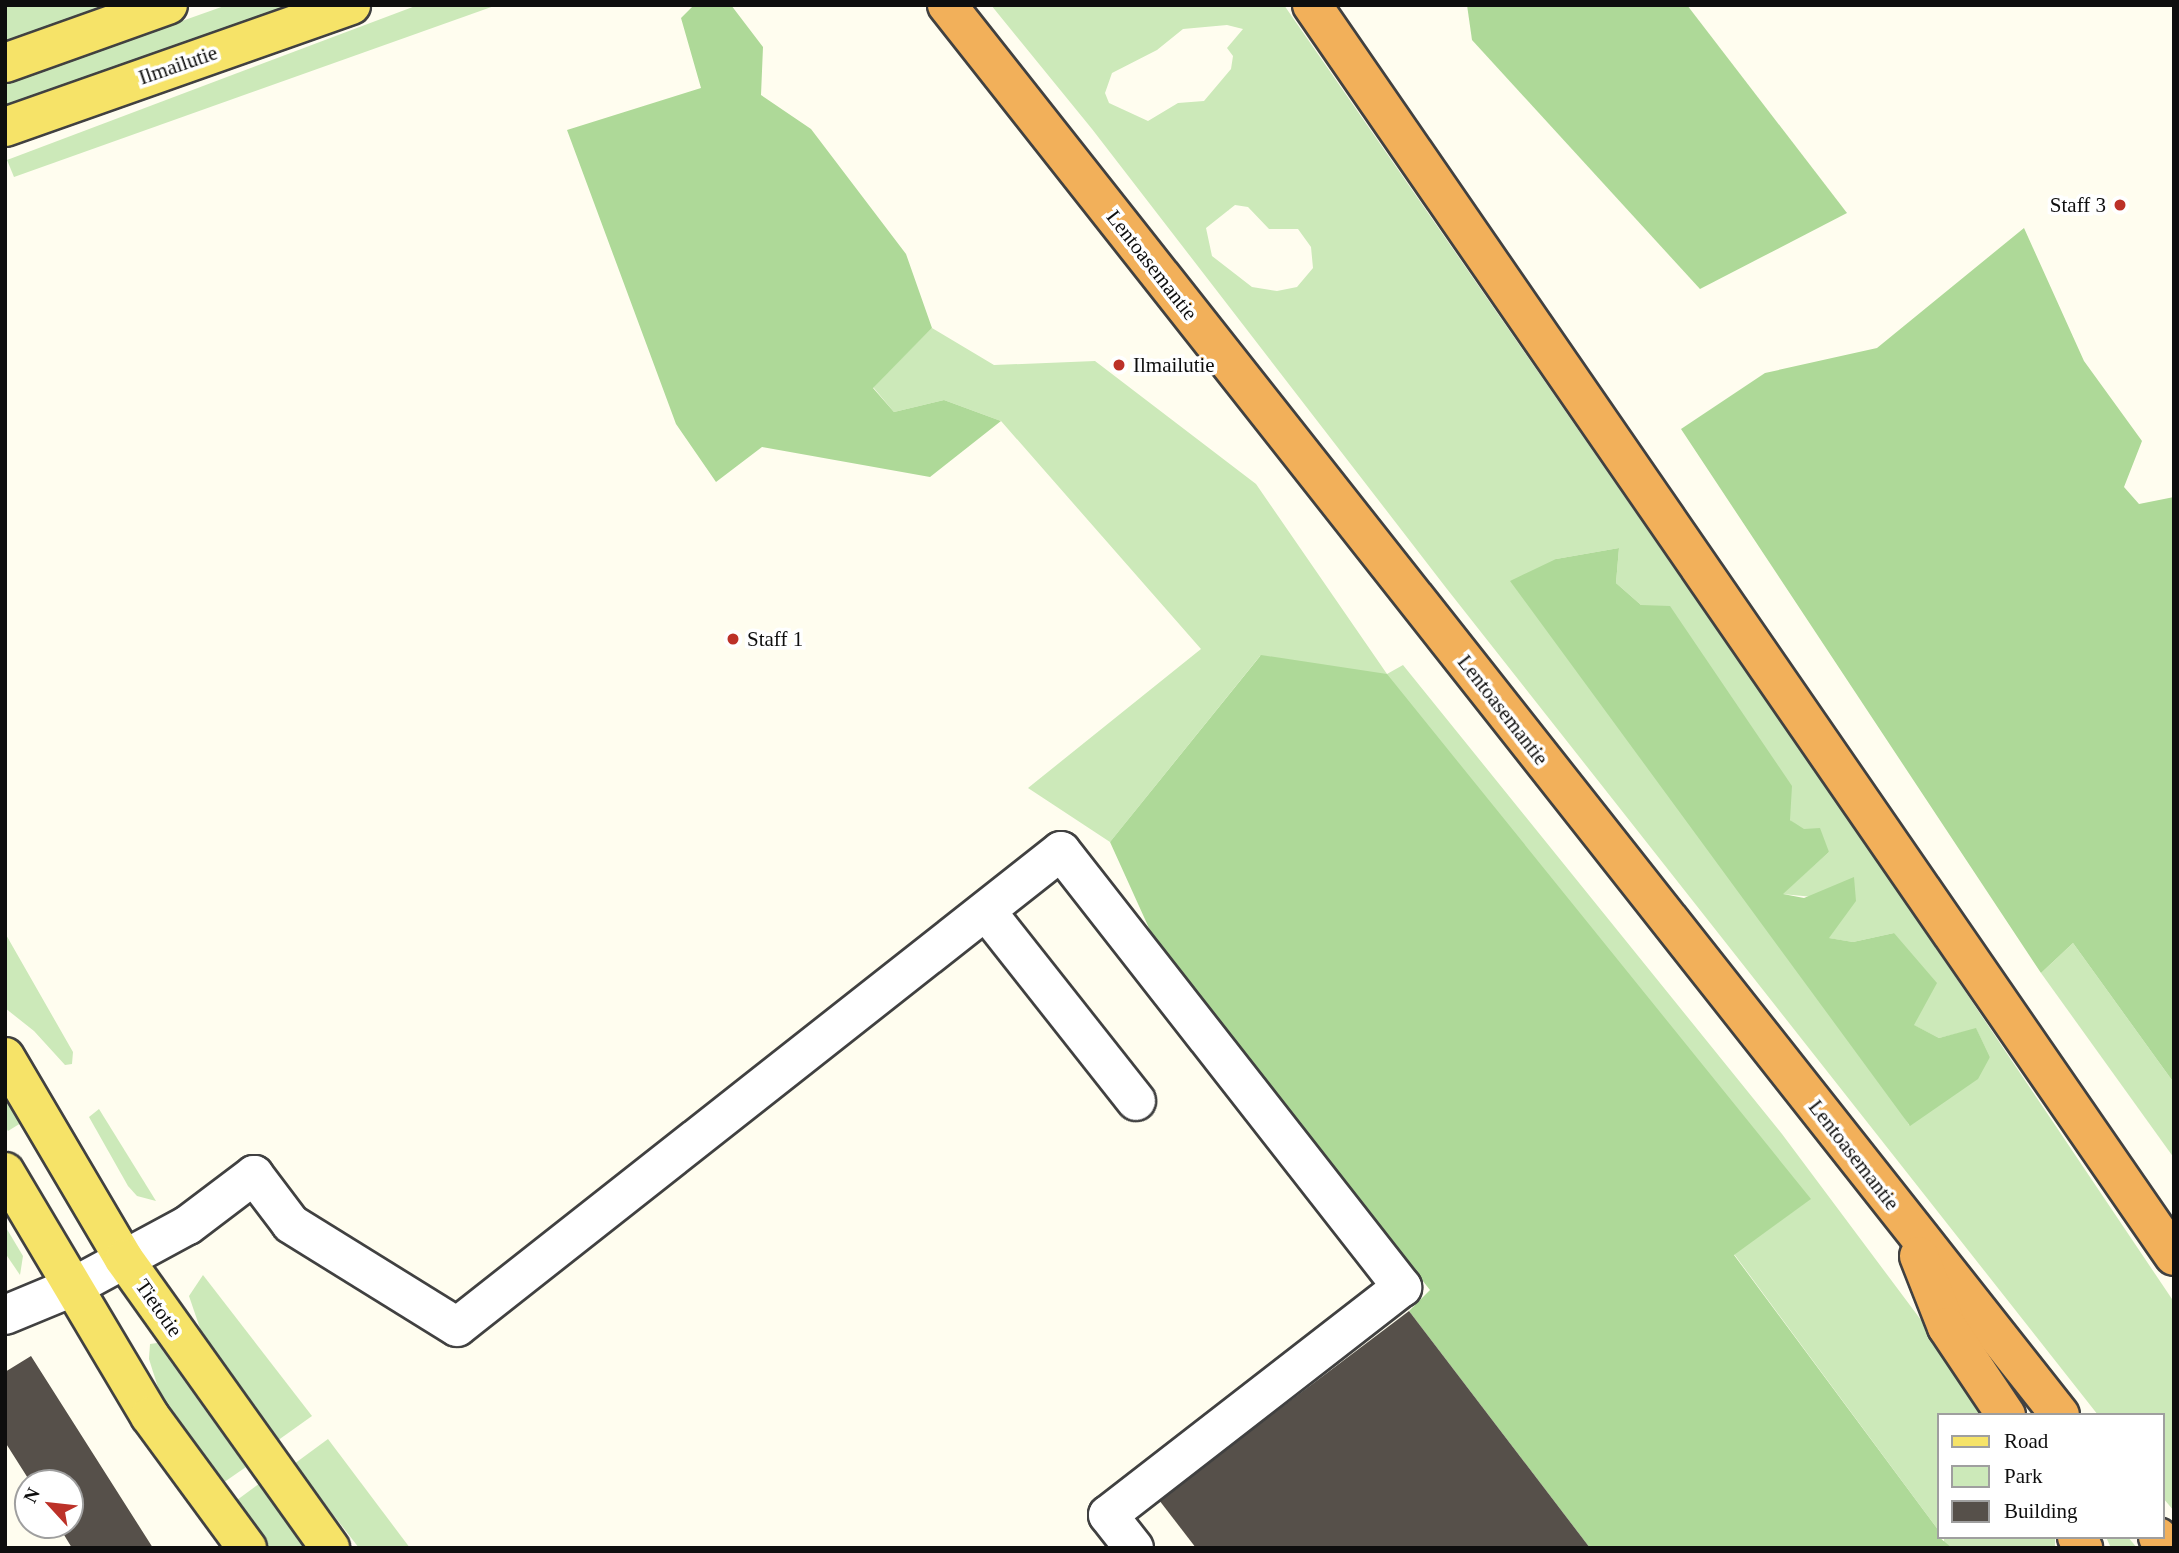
<!DOCTYPE html>
<html>
<head>
<meta charset="utf-8">
<style>
  body { margin:0 }
  #map { position:relative; width:2179px; height:1553px; overflow:hidden; background:#fffdef; font-family:"Times New Roman",serif }
  div>[style] { position:absolute }
  [style*='--x'] { left:calc(var(--x)*1px); top:calc(var(--y)*1px); width:calc(var(--w)*1px); rotate:calc(var(--a)*1deg) }
  .green>* { inset:0; background:#cce9b9; transform-origin:0 0 }
  .forest>* { inset:0; background:#aed998 }
  .building>* { inset:0; background:#56504a }
  .roads { filter:drop-shadow(2px 0 #414141) drop-shadow(-2px 0 #414141) drop-shadow(0 2px #414141) drop-shadow(0 -2px #414141) }
  .minor>* { height:38px; margin:-19px; padding:0 19px; transform-origin:19px; border-radius:19px; background:#fff }
  .major>* { height:38px; margin:-19px; padding:0 19px; transform-origin:19px; border-radius:19px; background:#f6e368 }
  .highway>* { height:38px; margin:-19px; padding:0 19px; transform-origin:19px; border-radius:19px; background:#f2b05a }
  .dots>* { width:19px; height:19px; translate:-50% -50%; box-sizing:border-box; border:4px solid #fff; border-radius:50% }
  span { translate:-50% -50%; white-space:nowrap; text-align:center; line-height:1.15; -webkit-text-stroke:7px #fff; paint-order:stroke }
  .street-label { font-size:21px; color:#0e0e0e }
  .poi-label { font-size:21px; color:#0e0e0e }
  .right { translate:-100% -50%; text-align:right }
  .left { translate:0 -50%; text-align:left }
  .frame { position:absolute; inset:0; border:7px solid #0e0e0e; pointer-events:none }
  .legend { position:absolute; left:1937px; top:1413px; width:228px; height:126px; box-sizing:border-box; background:#fff; border:2px solid #9f9f9f; margin:0; padding:9px 12px; list-style:none; font-size:21px; color:#0e0e0e }
  .legend li { display:flex; align-items:center; gap:14px; height:35px }
  .legend b { width:35px; border:2px solid #9f9f9f }
  .north { position:absolute; left:14px; top:1469px; width:70px; height:70px; box-sizing:border-box; background:#fff; border:2px solid #9f9f9f; border-radius:50%; rotate:297deg; font-size:19px; font-weight:700; line-height:28px; text-align:center; color:#0e0e0e }
  .north::after { content:''; display:block; margin:auto; width:24px; height:32px; background:#bc3128; clip-path:polygon(50% 0,100% 100%,50% 72%,0 100%) }
</style>
</head>
<body>
<div id="map">
  <div class="green">
    <i style="clip-path:polygon(5px 5px,109px 5px,5px 41px)"></i>
    <i style="clip-path:polygon(227px 5px,303px 5px,5px 110px,5px 84px)"></i>
    <i style="clip-path:polygon(418px 5px,497px 5px,14px 177px,7px 160px)"></i>
    <i style="clip-path:polygon(evenodd,991px 5px,1284px 5px,1901px 896px,2174px 1302px,2174px 1511px,2163px 1498px,2163px 1415px,2098px 1415px,1447px 589px,1092px 129px,991px 5px,1227px 25px,1243px 29px,1227px 48px,1233px 56px,1231px 69px,1204px 101px,1178px 103px,1148px 121px,1109px 103px,1105px 93px,1112px 73px,1157px 50px,1183px 29px,1227px 25px,991px 5px,1235px 205px,1248px 207px,1269px 229px,1298px 229px,1311px 247px,1313px 268px,1297px 287px,1277px 291px,1252px 287px,1212px 256px,1206px 228px,1235px 205px,991px 5px,1619px 548px,1616px 583px,1641px 605px,1790px 820px,1829px 852px,1782px 894px,1855px 901px,1828px 938px,1853px 942px,1894px 933px,1913px 1025px,1939px 1038px,1976px 1029px,1990px 1057px,1909px 1125px,1556px 559px,1619px 548px)"></i>
    <i style="clip-path:polygon(932px 328px,994px 365px,1095px 361px,1256px 484px,1387px 674px,1403px 665px,1782px 1134px,1986px 1407px,1990px 1415px,1939px 1415px,1939px 1531px,1734px 1254px,1810px 1199px,1260px 656px,1110px 842px,1028px 788px,1201px 649px,1001px 421px,944px 400px,894px 412px,873px 387px)"></i>
    <i style="clip-path:polygon(5px 933px,73px 1052px,72px 1064px,65px 1065px,34px 1031px,5px 1008px)"></i>
    <i style="clip-path:polygon(2073px 943px,2174px 1083px,2174px 1158px,2041px 973px)"></i>
    <i style="clip-path:polygon(5px 1098px,21px 1123px,8px 1131px,5px 1126px)"></i>
    <i style="clip-path:polygon(99px 1109px,156px 1201px,137px 1196px,128px 1186px,89px 1117px)"></i>
    <i style="clip-path:polygon(5px 1226px,23px 1256px,20px 1275px,5px 1253px)"></i>
    <i style="clip-path:polygon(203px 1275px,312px 1416px,277px 1441px,205px 1343px,189px 1296px)"></i>
    <i style="clip-path:polygon(157px 1343px,246px 1467px,220px 1485px,166px 1413px,149px 1359px,150px 1344px)"></i>
    <i style="clip-path:polygon(328px 1439px,410px 1548px,359px 1548px,294px 1464px)"></i>
    <i style="clip-path:polygon(260px 1483px,309px 1548px,267px 1548px,233px 1503px)"></i>
    <i style="left:1944px;top:1537px;width:111px;height:14px"></i>
    <i style="clip-path:polygon(2106px 1537px,2128px 1537px,2137px 1548px,2111px 1548px)"></i>
  </div>
  <div class="forest">
    <i style="clip-path:polygon(694px 5px,731px 5px,763px 47px,761px 95px,811px 129px,906px 254px,932px 328px,873px 388px,894px 412px,944px 400px,1001px 421px,930px 477px,762px 447px,716px 482px,676px 424px,567px 130px,701px 88px,681px 18px)"></i>
    <i style="clip-path:polygon(1467px 5px,1687px 5px,1847px 213px,1700px 289px,1472px 40px)"></i>
    <i style="clip-path:polygon(2024px 228px,2084px 361px,2142px 441px,2124px 487px,2139px 504px,2174px 497px,2174px 1083px,2073px 943px,2041px 973px,1681px 429px,1765px 373px,1877px 348px)"></i>
    <i style="clip-path:polygon(1619px 548px,1616px 583px,1641px 605px,1670px 606px,1792px 786px,1790px 820px,1804px 829px,1820px 828px,1829px 852px,1783px 894px,1804px 898px,1854px 877px,1856px 901px,1829px 938px,1853px 942px,1894px 933px,1937px 983px,1914px 1025px,1939px 1038px,1976px 1028px,1990px 1057px,1978px 1079px,1910px 1126px,1510px 581px,1556px 559px)"></i>
    <i style="clip-path:polygon(1261px 655px,1387px 674px,1811px 1199px,1734px 1255px,1939px 1531px,1939px 1537px,1952px 1548px,1590px 1548px,1409px 1311px,1430px 1290px,1158px 948px,1110px 842px)"></i>
  </div>
  <div class="building">
    <i style="clip-path:polygon(1409px 1311px,1590px 1548px,1196px 1548px,1159px 1500px)"></i>
    <i style="clip-path:polygon(31px 1356px,153px 1548px,72px 1548px,58px 1525px,70px 1525px,70px 1483px,31px 1483px,5px 1442px,5px 1372px)"></i>
  </div>
  <div class="roads">
    <div class="minor">
      <i style="--x:986;--y:911;--w:242;--a:51.7"></i>
      <i style="--x:5;--y:1315;--w:76;--a:-22.5"></i>
      <i style="--x:75;--y:1286;--w:128;--a:-28.4"></i>
      <i style="--x:188;--y:1225;--w:83;--a:-37.1"></i>
      <i style="--x:254;--y:1175;--w:61;--a:52.9"></i>
      <i style="--x:291;--y:1224;--w:195;--a:31.8"></i>
      <i style="--x:457;--y:1327;--w:769;--a:-38.24"></i>
      <i style="--x:1061;--y:851;--w:554;--a:51.97"></i>
      <i style="--x:1402;--y:1287;--w:372;--a:142.2"></i>
      <i style="--x:1108;--y:1515;--w:42;--a:51.8"></i>
    </div>
    <div class="major">
      <i style="--x:5;--y:63;--w:173;--a:-19.6"></i>
      <i style="--x:5;--y:127;--w:367;--a:-19.4"></i>
      <i style="--x:5;--y:1057;--w:234;--a:59.5"></i>
      <i style="--x:124;--y:1259;--w:355;--a:54.5"></i>
      <i style="--x:5;--y:1172;--w:284;--a:59.3"></i>
      <i style="--x:150;--y:1416;--w:164;--a:53.7"></i>
    </div>
    <div class="highway">
      <i style="--x:947;--y:5;--w:1796;--a:51.71"></i>
      <i style="--x:1312;--y:5;--w:1519;--a:55.43"></i>
      <i style="--x:1919;--y:1256;--w:76;--a:68.5"></i>
      <i style="--x:1947;--y:1327;--w:106;--a:56.2"></i>
      <i style="--x:2077;--y:1537;--w:13;--a:61"></i>
      <i style="--x:2158;--y:1537;--w:14;--a:54"></i>
    </div>
  </div>
  <div class="dots">
    <i style="left:2120px;top:205px;background:#bc3128"></i>
    <i style="left:1119px;top:365px;background:#bc3128"></i>
    <i style="left:733px;top:639px;background:#bc3128"></i>
  </div>
  <div class="street-label">
    <span style="left:178px;top:65px;rotate:-19deg">Ilmailutie</span>
    <span style="left:1152px;top:265px;rotate:52deg">Lentoasemantie</span>
    <span style="left:1503px;top:710px;rotate:52deg">Lentoasemantie</span>
    <span style="left:1854px;top:1155px;rotate:52deg">Lentoasemantie</span>
    <span style="left:159px;top:1308px;rotate:55deg">Tietotie</span>
  </div>
  <div class="poi-label">
    <span class="right" style="left:2106px;top:205px">Staff 3</span>
    <span class="left" style="left:1133px;top:365px">Ilmailutie</span>
    <span class="left" style="left:747px;top:639px">Staff 1</span>
  </div>
  <div class="frame"></div>
  <ul class="legend">
  <li><b style="height:9px;background:#f6e368"></b>Road</li>
  <li><b style="height:19px;background:#cce9b9"></b>Park</li>
  <li><b style="height:19px;background:#56504a"></b>Building</li>
  </ul>
  <div class="north">N</div>
</div>
</body>
</html>
